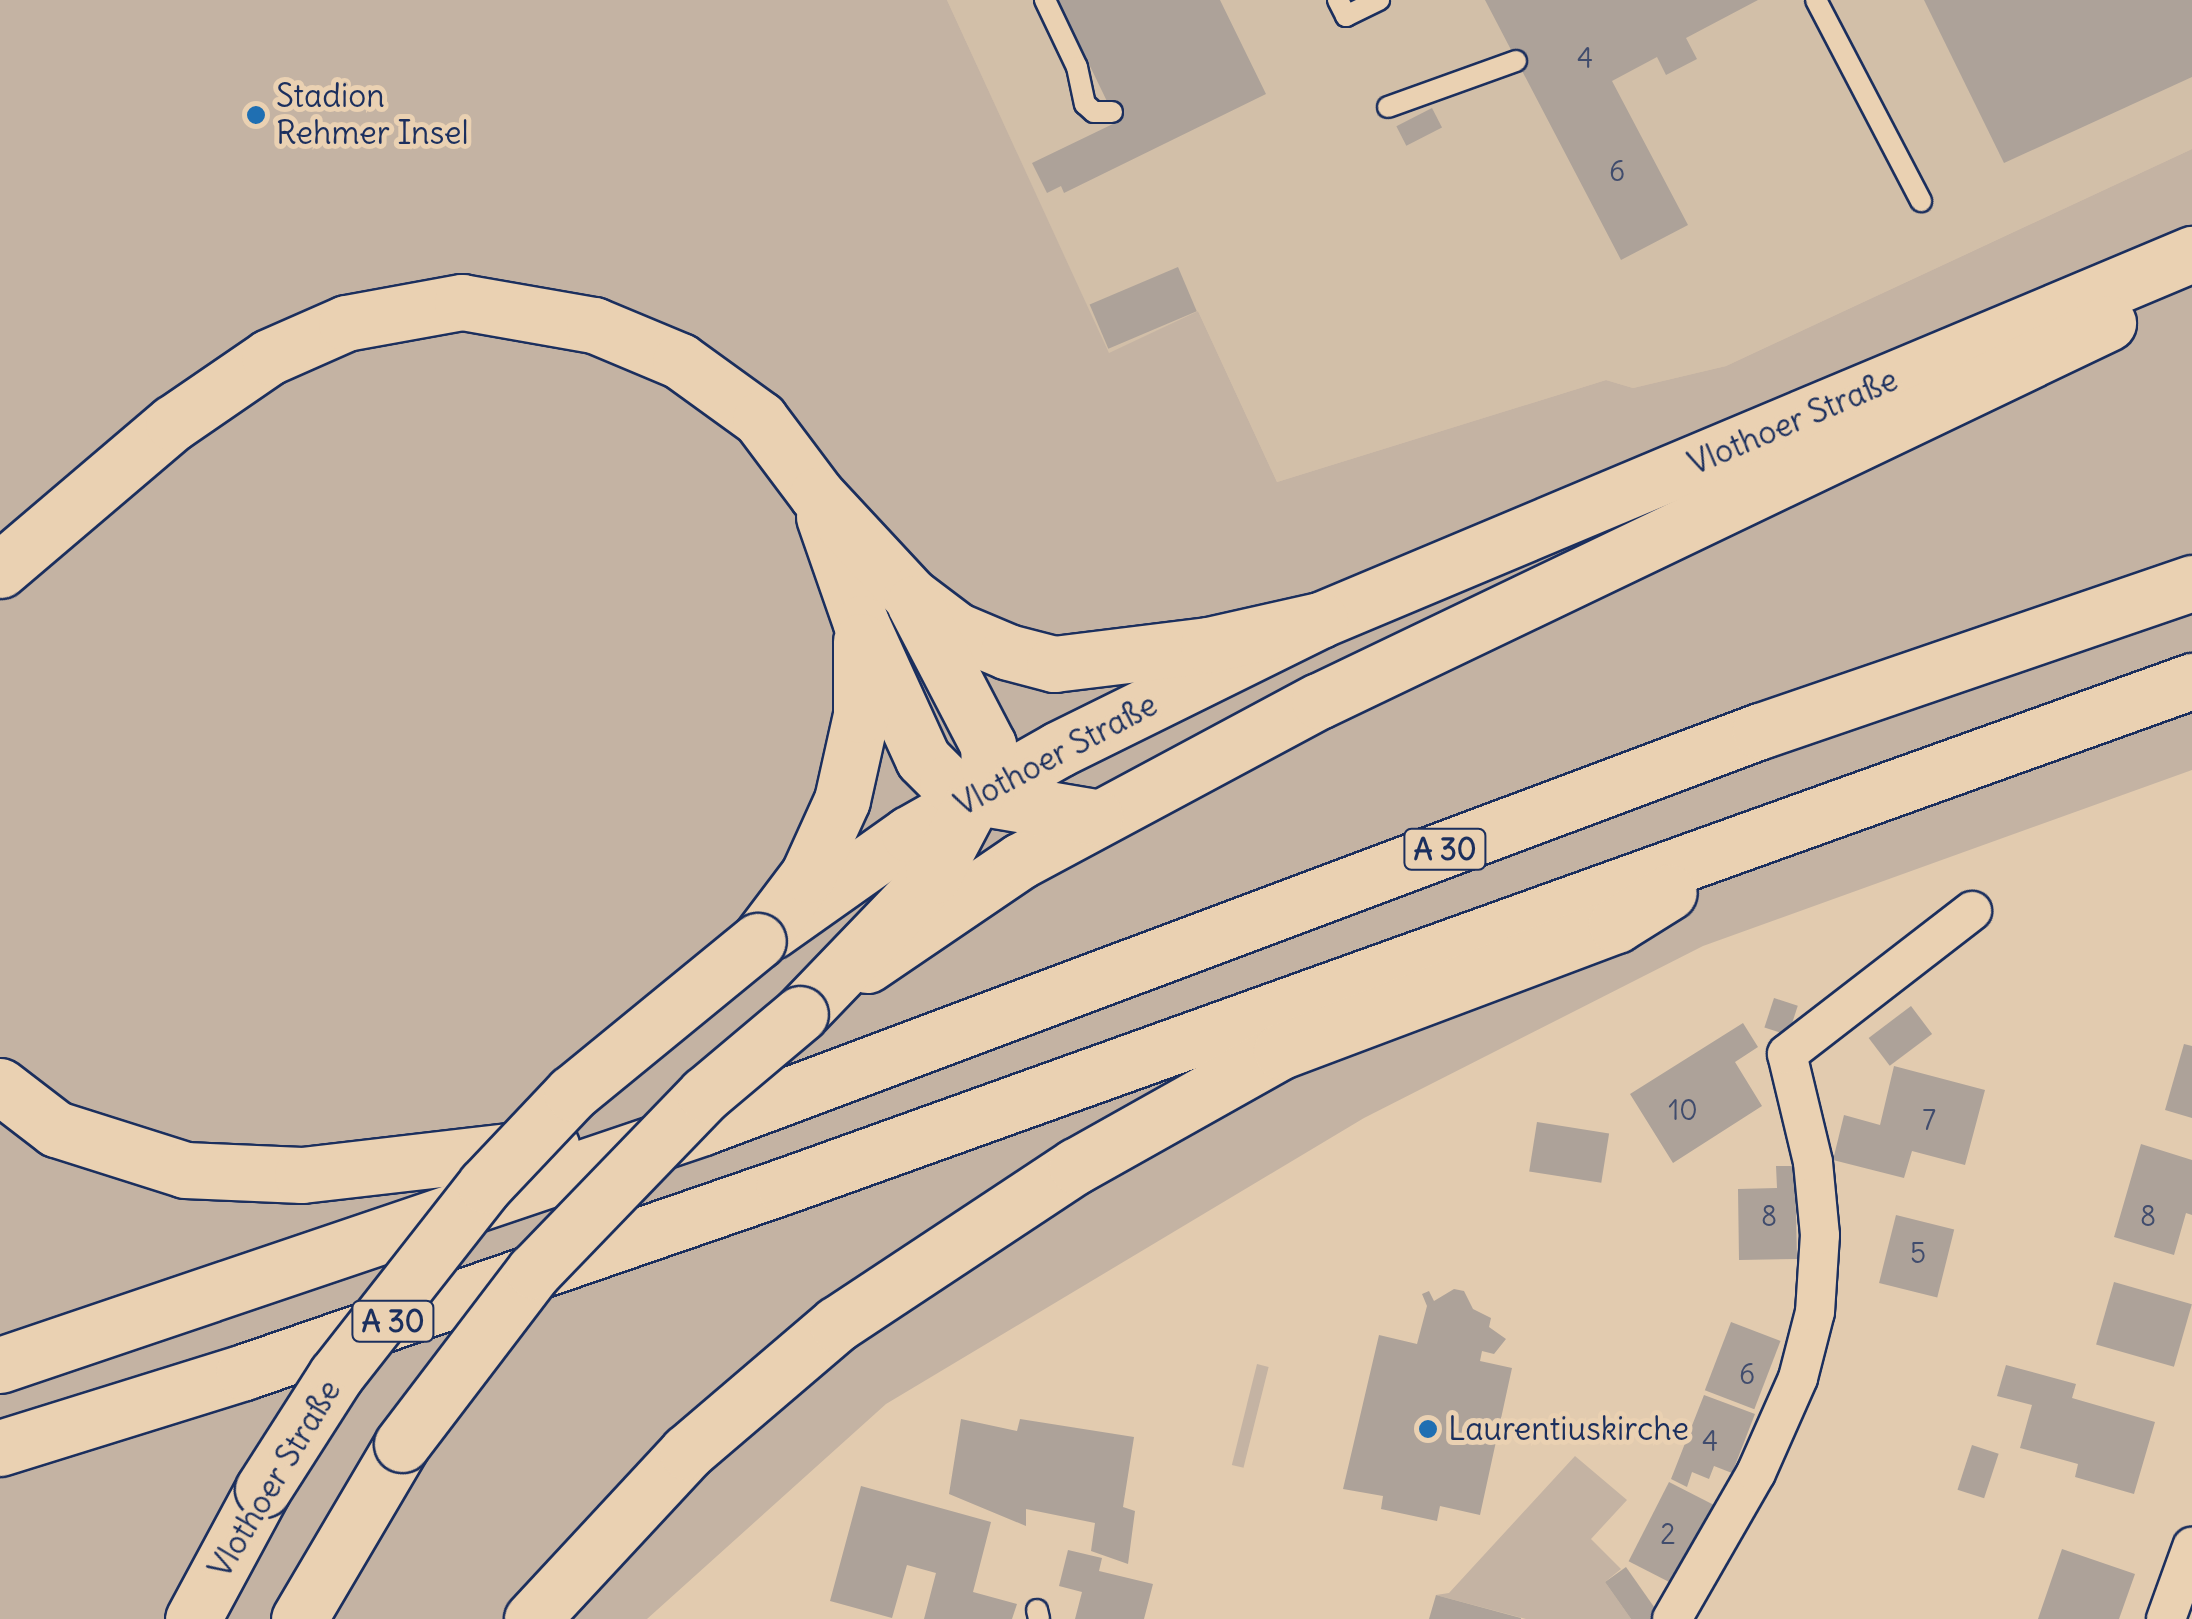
<!DOCTYPE html>
<html>
<head>
<meta charset="utf-8">
<style>
  body { margin:0 }
  #map { position:relative; width:2192px; height:1619px; overflow:hidden; background:#e2cbaf; font-family:Delius,sans-serif }
  div>[style] { position:absolute }
  [style*='--x'] { left:calc(var(--x)*1px); top:calc(var(--y)*1px); width:calc(var(--w)*1px); rotate:calc(var(--a)*1deg) }
  .built>* { inset:0; background:#d2bfa8 }
  .green>* { inset:0; background:#c4b3a3; transform-origin:0 0 }
  .building>* { inset:0; background:#ada299; transform-origin:0 0 }
  .roads { filter:drop-shadow(2px 0 #1b2f5e) drop-shadow(-2px 0 #1b2f5e) drop-shadow(0 2px #1b2f5e) drop-shadow(0 -2px #1b2f5e) }
  .lane>* { height:20px; margin:-10px; padding:0 10px; transform-origin:10px; border-radius:10px; background:#ead1b2 }
  .street>* { height:38px; margin:-19px; padding:0 19px; transform-origin:19px; border-radius:19px; background:#ead1b2 }
  .secondary>* { height:55px; margin:-27.5px; padding:0 27.5px; transform-origin:27.5px; border-radius:27.5px; background:#ead1b2 }
  .highway>* { height:55px; margin:-27.5px; padding:0 27.5px; transform-origin:27.5px; border-radius:27.5px; background:#ead1b2 }
  .bridges { filter:drop-shadow(2px 0 #1b2f5e) drop-shadow(-2px 0 #1b2f5e) drop-shadow(0 2px #1b2f5e) drop-shadow(0 -2px #1b2f5e) }
  .secondary-bridge>* { height:55px; margin:-27.5px; padding:0 27.5px; transform-origin:27.5px; border-radius:27.5px; background:#ead1b2 }
  .dots>* { width:28px; height:28px; translate:-50% -50%; box-sizing:border-box; border:5px solid #ead1b2; border-radius:50% }
  span { translate:-50% -50%; white-space:nowrap; text-align:center; line-height:1.15; -webkit-text-stroke:10px #ead1b2; paint-order:stroke }
  .number-label { font-size:28px; color:#404c6d }
  .number-label span { -webkit-text-stroke-width:0 }
  .shield-label span { padding:2px 8px; background:#ead1b2; border:2px solid; border-radius:8px; -webkit-text-stroke-width:0 }
  .shield-label { font-size:30px; color:#1b2f5e; font-weight:700 }
  .poi-label { font-size:32px; color:#1b2f5e }
  .left { translate:0 -50%; text-align:left }
  .street-label { font-size:32px; color:#1b2f5e }
</style>
</head>
<body>
<div id="map">
  <div class="built">
    <i style="clip-path:polygon(947px 0,2192px 0,2192px 149px,1726px 366px,1633px 388px,1606px 380px,1277px 482px,1198px 311px,1109px 354px)"></i>
  </div>
  <div class="green">
    <i style="clip-path:polygon(0 0,947px 0,1109px 353px,1198px 311px,1277px 482px,1606px 380px,1633px 388px,1726px 366px,2192px 149px,2192px 770px,1703px 946px,1364px 1118px,886px 1404px,647px 1619px,0 1619px)"></i>
    <i style="left:1257px;top:1364px;width:12px;height:104px;rotate:14deg"></i>
    <i style="clip-path:polygon(1575px 1456px,1627px 1500px,1591px 1539px,1621px 1569px,1605px 1582px,1631px 1619px,1526px 1619px,1436px 1595px,1449px 1593px)"></i>
  </div>
  <div class="building">
    <i style="clip-path:polygon(1058px 0,1220px 0,1266px 94px,1064px 193px,1061px 186px,1047px 193px,1032px 163px,1117px 122px)"></i>
    <i style="clip-path:polygon(1485px 0,1758px 0,1686px 38px,1697px 59px,1666px 75px,1657px 57px,1612px 81px,1688px 225px,1621px 260px)"></i>
    <i style="clip-path:polygon(1924px 0,2192px 0,2192px 77px,2004px 163px)"></i>
    <i style="left:1432px;top:108px;width:22px;height:40px;rotate:63deg"></i>
    <i style="left:1178px;top:267px;width:48px;height:96px;rotate:67deg"></i>
    <i style="left:1774px;top:998px;width:25px;height:31px;rotate:18deg"></i>
    <i style="left:1911px;top:1006px;width:35px;height:53px;rotate:53deg"></i>
    <i style="clip-path:polygon(1743px 1023px,1758px 1047px,1735px 1062px,1762px 1106px,1673px 1163px,1630px 1094px)"></i>
    <i style="clip-path:polygon(2184px 1044px,2192px 1046px,2192px 1118px,2165px 1110px)"></i>
    <i style="clip-path:polygon(1894px 1066px,1985px 1090px,1965px 1165px,1912px 1151px,1904px 1178px,1833px 1160px,1844px 1115px,1880px 1125px)"></i>
    <i style="left:1537px;top:1122px;width:73px;height:50px;rotate:9deg"></i>
    <i style="clip-path:polygon(2141px 1144px,2192px 1160px,2192px 1215px,2186px 1213px,2174px 1255px,2114px 1237px)"></i>
    <i style="clip-path:polygon(1776px 1166px,1795px 1166px,1797px 1259px,1739px 1260px,1738px 1189px,1777px 1188px)"></i>
    <i style="left:1896px;top:1215px;width:60px;height:70px;rotate:14deg"></i>
    <i style="left:2114px;top:1282px;width:81px;height:65px;rotate:16deg"></i>
    <i style="clip-path:polygon(1454px 1289px,1464px 1291px,1473px 1309px,1491px 1318px,1489px 1327px,1506px 1339px,1494px 1354px,1482px 1351px,1480px 1361px,1512px 1368px,1480px 1515px,1440px 1506px,1437px 1521px,1381px 1509px,1383px 1496px,1343px 1489px,1379px 1335px,1417px 1344px,1427px 1306px,1422px 1294px,1429px 1291px,1434px 1301px)"></i>
    <i style="left:1731px;top:1322px;width:53px;height:73px;rotate:21deg"></i>
    <i style="clip-path:polygon(2006px 1365px,2076px 1384px,2072px 1398px,2155px 1422px,2134px 1494px,2075px 1477px,2078px 1464px,2020px 1448px,2032px 1405px,1997px 1396px)"></i>
    <i style="clip-path:polygon(1704px 1395px,1755px 1414px,1732px 1473px,1714px 1466px,1709px 1479px,1692px 1472px,1687px 1487px,1671px 1479px)"></i>
    <i style="clip-path:polygon(961px 1419px,1017px 1431px,1020px 1419px,1134px 1437px,1123px 1507px,1135px 1511px,1128px 1564px,1091px 1551px,1095px 1523px,1026px 1509px,1026px 1526px,949px 1494px)"></i>
    <i style="left:1972px;top:1445px;width:28px;height:47px;rotate:18deg"></i>
    <i style="left:1669px;top:1482px;width:51px;height:89px;rotate:27deg"></i>
    <i style="clip-path:polygon(861px 1486px,991px 1522px,973px 1592px,1017px 1604px,1012px 1619px,924px 1619px,936px 1573px,907px 1565px,892px 1618px,830px 1601px)"></i>
    <i style="clip-path:polygon(2062px 1549px,2135px 1574px,2119px 1619px,2038px 1619px)"></i>
    <i style="clip-path:polygon(1068px 1550px,1102px 1558px,1099px 1571px,1153px 1584px,1144px 1619px,1075px 1619px,1082px 1592px,1059px 1586px)"></i>
    <i style="clip-path:polygon(1626px 1567px,1659px 1614px,1651px 1619px,1631px 1619px,1605px 1582px)"></i>
    <i style="clip-path:polygon(1436px 1595px,1521px 1618px,1521px 1619px,1429px 1619px)"></i>
  </div>
  <div class="roads">
    <div class="lane">
      <i style="--x:1045;--y:0;--w:74;--a:64.5"></i>
      <i style="--x:1077;--y:67;--w:38;--a:78"></i>
      <i style="--x:1085;--y:104;--w:12;--a:42"></i>
      <i style="--x:1094;--y:112;--w:18;--a:0"></i>
      <i style="--x:1338;--y:0;--w:18;--a:63"></i>
      <i style="--x:1346;--y:16;--w:37;--a:-26"></i>
      <i style="--x:1816;--y:0;--w:227;--a:62.4"></i>
      <i style="--x:1388;--y:107;--w:136;--a:-19.8"></i>
      <i style="--x:1037;--y:1610;--w:9;--a:77"></i>
    </div>
    <div class="street">
      <i style="--x:1672;--y:1619;--w:168;--a:-60.1"></i>
      <i style="--x:1756;--y:1473;--w:104;--a:-66.1"></i>
      <i style="--x:1798;--y:1378;--w:68;--a:-75.6"></i>
      <i style="--x:1815;--y:1312;--w:77;--a:-86.3"></i>
      <i style="--x:1820;--y:1235;--w:73;--a:-95.5"></i>
      <i style="--x:1813;--y:1162;--w:111;--a:-103.5"></i>
      <i style="--x:1787;--y:1054;--w:234;--a:-37.7"></i>
      <i style="--x:2166;--y:1619;--w:77;--a:-70.1"></i>
    </div>
    <div class="secondary">
      <i style="--x:772;--y:931;--w:168;--a:-35.3"></i>
      <i style="--x:909;--y:834;--w:172;--a:-29.5"></i>
      <i style="--x:1059;--y:749;--w:291;--a:-26.3"></i>
      <i style="--x:1320;--y:620;--w:946;--a:-22.77"></i>
      <i style="--x:867;--y:965;--w:185;--a:-34.2"></i>
      <i style="--x:1020;--y:861;--w:339;--a:-28.2"></i>
      <i style="--x:1319;--y:701;--w:875;--a:-25.6"></i>
      <i style="--x:193;--y:1619;--w:148;--a:-61.7"></i>
      <i style="--x:299;--y:1619;--w:203;--a:-59.5"></i>
    </div>
    <div class="highway">
      <i style="--x:824;--y:517;--w:112;--a:70.8"></i>
      <i style="--x:861;--y:623;--w:149;--a:65.5"></i>
      <i style="--x:923;--y:759;--w:34;--a:45"></i>
      <i style="--x:947;--y:783;--w:33;--a:25"></i>
      <i style="--x:977;--y:797;--w:120;--a:9.6"></i>
      <i style="--x:0;--y:570;--w:227;--a:-40.4"></i>
      <i style="--x:173;--y:423;--w:116;--a:-34.5"></i>
      <i style="--x:269;--y:357;--w:84;--a:-23.8"></i>
      <i style="--x:346;--y:323;--w:118;--a:-10.3"></i>
      <i style="--x:462;--y:302;--w:134;--a:9.9"></i>
      <i style="--x:594;--y:325;--w:93;--a:22.7"></i>
      <i style="--x:680;--y:361;--w:99;--a:35.9"></i>
      <i style="--x:760;--y:419;--w:95;--a:53.1"></i>
      <i style="--x:817;--y:495;--w:138;--a:47.1"></i>
      <i style="--x:911;--y:596;--w:56;--a:37.1"></i>
      <i style="--x:956;--y:630;--w:56;--a:22.9"></i>
      <i style="--x:1008;--y:652;--w:48;--a:14.6"></i>
      <i style="--x:1054;--y:664;--w:155;--a:-7"></i>
      <i style="--x:1208;--y:645;--w:115;--a:-12.6"></i>
      <i style="--x:758;--y:941;--w:83;--a:-52.9"></i>
      <i style="--x:808;--y:875;--w:82;--a:-65.6"></i>
      <i style="--x:842;--y:800;--w:87;--a:-77.4"></i>
      <i style="--x:861;--y:715;--w:74;--a:-90"></i>
      <i style="--x:800;--y:1014;--w:192;--a:-46.1"></i>
      <i style="--x:933;--y:876;--w:120;--a:-62.2"></i>
      <i style="--x:989;--y:770;--w:25;--a:-92"></i>
      <i style="--x:988;--y:745;--w:160;--a:-117.5"></i>
      <i style="--x:0;--y:1086;--w:71;--a:37.5"></i>
      <i style="--x:56;--y:1129;--w:135;--a:17.6"></i>
      <i style="--x:185;--y:1170;--w:117;--a:2.4"></i>
      <i style="--x:302;--y:1175;--w:251;--a:-6.6"></i>
      <i style="--x:0;--y:1365;--w:742;--a:-18.7"></i>
      <i style="--x:703;--y:1127;--w:1129;--a:-20.54"></i>
      <i style="--x:1760;--y:731;--w:457;--a:-18.9"></i>
      <i style="--x:0;--y:1448;--w:256;--a:-17.3"></i>
      <i style="--x:244;--y:1372;--w:571;--a:-19.01"></i>
      <i style="--x:784;--y:1186;--w:1496;--a:-19.73"></i>
      <i style="--x:532;--y:1619;--w:228;--a:-47.1"></i>
      <i style="--x:687;--y:1452;--w:197;--a:-40.5"></i>
      <i style="--x:837;--y:1324;--w:287;--a:-33.5"></i>
      <i style="--x:1076;--y:1166;--w:235;--a:-29.3"></i>
      <i style="--x:1281;--y:1051;--w:358;--a:-20.6"></i>
      <i style="--x:1616;--y:925;--w:62;--a:-31.9"></i>
    </div>
  </div>
  <div class="bridges">
    <div class="secondary-bridge">
      <i style="--x:402;--y:1444;--w:218;--a:-52.7"></i>
      <i style="--x:534;--y:1271;--w:246;--a:-46"></i>
      <i style="--x:705;--y:1094;--w:124;--a:-40.1"></i>
      <i style="--x:263;--y:1489;--w:135;--a:-57.4"></i>
      <i style="--x:336;--y:1375;--w:241;--a:-51.9"></i>
      <i style="--x:485;--y:1185;--w:127;--a:-46.6"></i>
      <i style="--x:572;--y:1093;--w:240;--a:-39.3"></i>
    </div>
  </div>
  <div class="dots">
    <i style="left:256px;top:115px;background:#1f6fb2"></i>
    <i style="left:1428px;top:1429px;background:#1f6fb2"></i>
  </div>
  <div class="number-label">
    <span style="left:1585px;top:58px">4</span>
    <span style="left:1617px;top:171px">6</span>
    <span style="left:1683px;top:1110px">10</span>
    <span style="left:1929px;top:1120px">7</span>
    <span style="left:1769px;top:1216px">8</span>
    <span style="left:2148px;top:1216px">8</span>
    <span style="left:1918px;top:1253px">5</span>
    <span style="left:1747px;top:1374px">6</span>
    <span style="left:1710px;top:1441px">4</span>
    <span style="left:1668px;top:1534px">2</span>
  </div>
  <div class="shield-label">
    <span style="left:1445px;top:849px">A 30</span>
    <span style="left:393px;top:1321px">A 30</span>
  </div>
  <div class="poi-label">
    <span class="left" style="left:276px;top:115px">Stadion<br>Rehmer Insel</span>
    <span class="left" style="left:1448px;top:1429px">Laurentiuskirche</span>
  </div>
  <div class="street-label">
    <span style="left:1793px;top:422px;rotate:-23deg">Vlothoer Straße</span>
    <span style="left:1056px;top:755px;rotate:-28deg">Vlothoer Straße</span>
    <span style="left:275px;top:1479px;rotate:-59deg">Vlothoer Straße</span>
  </div>
</div>
</body>
</html>
